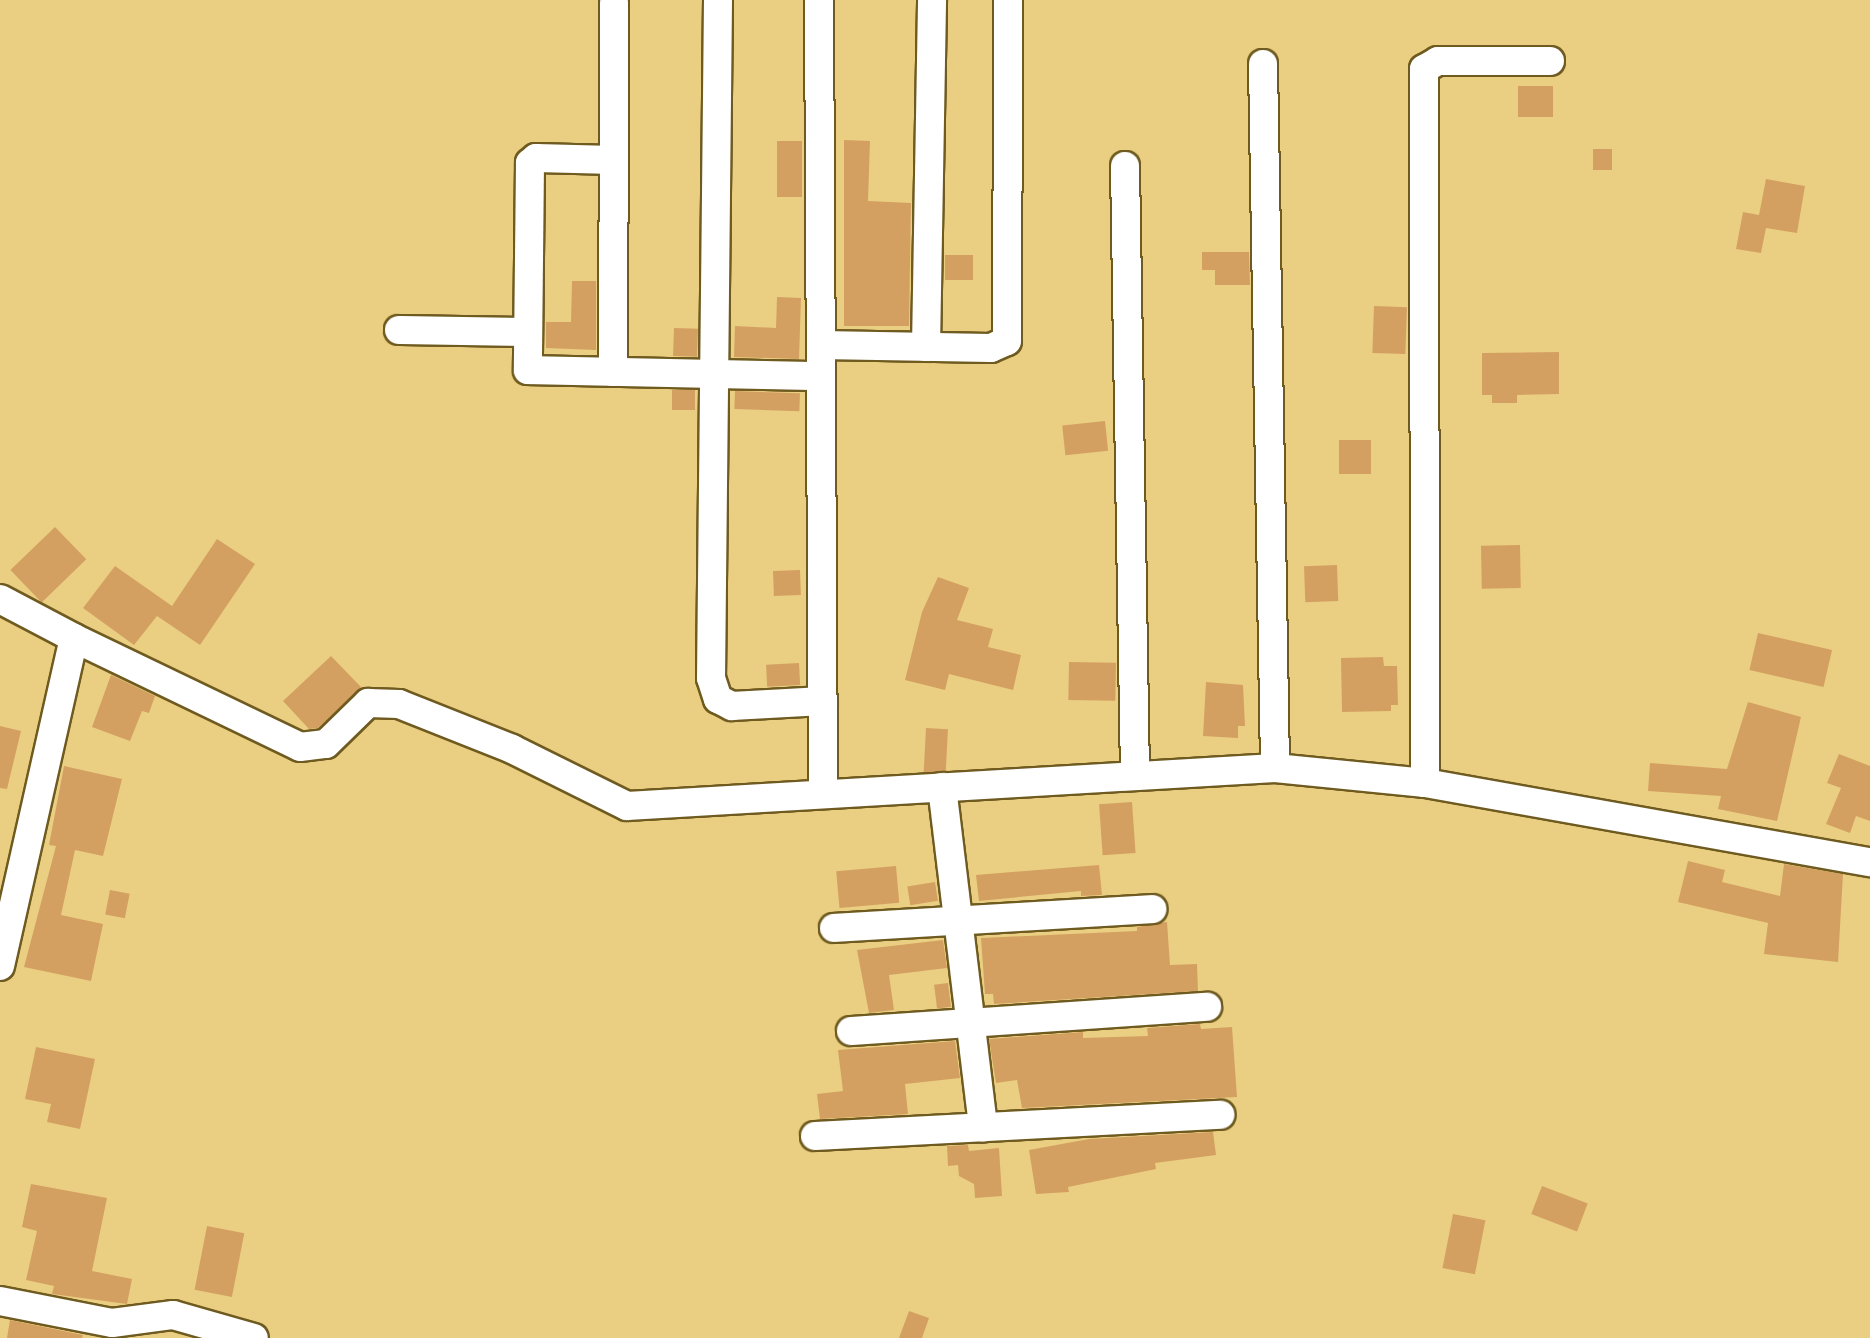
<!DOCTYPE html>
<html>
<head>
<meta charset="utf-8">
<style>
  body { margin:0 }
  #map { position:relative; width:1870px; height:1338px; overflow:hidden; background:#eacf82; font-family:Figtree,sans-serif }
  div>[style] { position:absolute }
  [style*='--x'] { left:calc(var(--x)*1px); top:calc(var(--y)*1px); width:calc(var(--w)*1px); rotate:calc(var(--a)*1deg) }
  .building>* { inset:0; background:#d4a061; transform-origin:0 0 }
  .roads { filter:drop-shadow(2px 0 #6f5b20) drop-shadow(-2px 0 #6f5b20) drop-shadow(0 2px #6f5b20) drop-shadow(0 -2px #6f5b20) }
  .minor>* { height:28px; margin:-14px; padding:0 14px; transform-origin:14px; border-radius:14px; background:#fff }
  span { translate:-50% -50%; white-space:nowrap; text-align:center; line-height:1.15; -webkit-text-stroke:6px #eacf82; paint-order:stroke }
</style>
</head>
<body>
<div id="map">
  <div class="building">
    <i style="left:1553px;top:86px;width:31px;height:35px;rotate:90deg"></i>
    <i style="clip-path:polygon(844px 140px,870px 141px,868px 201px,911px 203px,909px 326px,844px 326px)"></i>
    <i style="left:777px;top:141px;width:25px;height:56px"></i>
    <i style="left:1593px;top:149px;width:19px;height:21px"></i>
    <i style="clip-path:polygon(1766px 179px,1805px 186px,1797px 233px,1766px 228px,1761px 253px,1736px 249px,1743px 212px,1759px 215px)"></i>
    <i style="clip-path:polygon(1202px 252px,1249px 252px,1250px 285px,1215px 285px,1215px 270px,1202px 270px)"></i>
    <i style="left:973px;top:255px;width:25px;height:28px;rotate:90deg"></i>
    <i style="clip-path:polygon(572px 281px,596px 281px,596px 350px,546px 348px,546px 322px,571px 322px)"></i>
    <i style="clip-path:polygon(777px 297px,801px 298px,799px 359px,734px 357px,735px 326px,776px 328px)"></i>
    <i style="left:1374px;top:306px;width:33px;height:47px;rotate:2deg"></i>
    <i style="left:674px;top:328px;width:24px;height:28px;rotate:2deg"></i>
    <i style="clip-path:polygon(1559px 352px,1559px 394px,1517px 395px,1517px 403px,1492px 403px,1492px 395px,1482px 395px,1482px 353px)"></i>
    <i style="left:672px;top:390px;width:23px;height:20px"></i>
    <i style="left:735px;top:391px;width:65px;height:18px;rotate:2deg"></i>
    <i style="left:1105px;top:421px;width:30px;height:43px;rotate:84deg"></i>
    <i style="left:1339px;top:440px;width:32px;height:34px"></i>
    <i style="left:55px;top:527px;width:45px;height:62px;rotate:46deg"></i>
    <i style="clip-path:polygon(217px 539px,255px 564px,200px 645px,157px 616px,134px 645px,83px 608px,115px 566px,172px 606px)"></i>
    <i style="left:1520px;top:545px;width:43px;height:39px;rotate:89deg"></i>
    <i style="left:1337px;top:565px;width:36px;height:33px;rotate:88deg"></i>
    <i style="left:800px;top:570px;width:25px;height:27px;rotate:88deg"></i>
    <i style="clip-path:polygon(938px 577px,969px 588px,957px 620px,993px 629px,988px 647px,1021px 655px,1013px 690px,949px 674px,945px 690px,905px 680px,922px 612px)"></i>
    <i style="left:1758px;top:633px;width:76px;height:38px;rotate:13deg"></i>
    <i style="clip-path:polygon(331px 656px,361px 687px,318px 728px,309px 729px,283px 701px)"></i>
    <i style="clip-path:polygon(1383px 657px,1384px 666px,1397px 666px,1398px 705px,1391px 705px,1391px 711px,1342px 712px,1341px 658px)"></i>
    <i style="left:1069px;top:662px;width:47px;height:38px;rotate:1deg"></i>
    <i style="left:799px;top:663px;width:22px;height:33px;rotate:87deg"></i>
    <i style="clip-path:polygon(111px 675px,155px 696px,149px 713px,142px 711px,130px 741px,92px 727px)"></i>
    <i style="clip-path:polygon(1206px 682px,1243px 685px,1245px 726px,1238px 726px,1238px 738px,1203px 736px)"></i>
    <i style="clip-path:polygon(1748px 702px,1801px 717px,1777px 821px,1718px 809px,1721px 796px,1648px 791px,1650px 763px,1727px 769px)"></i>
    <i style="clip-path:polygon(0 726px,21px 731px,7px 789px,0 788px)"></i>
    <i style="left:926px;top:728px;width:22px;height:44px;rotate:3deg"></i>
    <i style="clip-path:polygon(1839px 754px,1870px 766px,1870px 821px,1856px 816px,1850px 833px,1826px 824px,1841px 788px,1827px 783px)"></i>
    <i style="clip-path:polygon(64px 766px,122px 779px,103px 856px,75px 850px,61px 915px,103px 924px,91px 981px,24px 967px,56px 846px,49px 845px)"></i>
    <i style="left:1132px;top:802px;width:51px;height:33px;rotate:86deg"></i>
    <i style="clip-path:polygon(1688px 861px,1725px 870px,1722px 882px,1780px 896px,1784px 864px,1843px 874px,1838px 962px,1764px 954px,1768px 923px,1678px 902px)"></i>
    <i style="clip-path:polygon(1099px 865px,1102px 895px,1081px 896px,1081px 891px,979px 901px,976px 875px)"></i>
    <i style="left:896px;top:866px;width:37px;height:60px;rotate:85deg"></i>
    <i style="left:935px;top:882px;width:19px;height:28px;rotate:81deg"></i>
    <i style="left:110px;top:890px;width:20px;height:25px;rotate:11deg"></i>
    <i style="clip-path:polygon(1167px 922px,1170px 965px,1197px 964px,1198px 991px,994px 1004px,993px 994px,985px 994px,981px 938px,1137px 931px,1137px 927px)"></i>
    <i style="clip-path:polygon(943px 940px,947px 968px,889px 975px,894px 1010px,869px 1013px,857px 950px)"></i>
    <i style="left:948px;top:983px;width:24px;height:14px;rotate:83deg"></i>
    <i style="clip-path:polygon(1200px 1024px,1201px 1029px,1232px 1027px,1237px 1097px,1022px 1108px,1017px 1080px,996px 1083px,989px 1039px,1083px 1032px,1083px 1038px,1148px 1036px,1147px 1028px)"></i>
    <i style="clip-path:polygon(955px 1041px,960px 1078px,905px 1084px,908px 1114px,820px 1119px,817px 1094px,843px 1091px,838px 1050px)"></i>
    <i style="clip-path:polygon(36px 1047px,95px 1059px,80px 1129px,47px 1122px,51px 1104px,25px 1099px)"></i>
    <i style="clip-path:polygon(1213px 1132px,1216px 1155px,1155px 1163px,1156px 1169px,1068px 1187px,1069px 1192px,1036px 1194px,1029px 1150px,1089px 1139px)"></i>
    <i style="clip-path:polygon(968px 1145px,969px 1151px,999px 1148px,1002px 1196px,975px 1198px,974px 1184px,959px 1176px,958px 1165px,948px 1166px,947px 1146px)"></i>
    <i style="clip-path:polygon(31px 1184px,107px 1198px,92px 1271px,132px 1279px,127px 1304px,52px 1294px,54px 1286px,26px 1280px,37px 1231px,22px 1227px)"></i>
    <i style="left:1542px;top:1186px;width:49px;height:30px;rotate:21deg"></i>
    <i style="left:1453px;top:1214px;width:33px;height:55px;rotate:11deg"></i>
    <i style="left:207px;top:1226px;width:38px;height:65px;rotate:11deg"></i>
    <i style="clip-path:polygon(909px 1311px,929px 1318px,922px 1338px,899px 1338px)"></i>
    <i style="clip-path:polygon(10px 1320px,83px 1335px,82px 1338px,7px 1338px)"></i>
  </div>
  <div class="roads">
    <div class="minor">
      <i style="--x:718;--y:0;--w:678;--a:90.59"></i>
      <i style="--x:711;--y:678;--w:22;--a:72"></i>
      <i style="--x:718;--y:699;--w:16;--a:27"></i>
      <i style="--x:732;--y:706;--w:91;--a:-3.1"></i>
      <i style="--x:819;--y:0;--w:794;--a:89.71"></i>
      <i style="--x:1263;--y:64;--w:704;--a:89.02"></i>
      <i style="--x:614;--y:160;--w:78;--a:-178.5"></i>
      <i style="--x:536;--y:158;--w:8;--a:140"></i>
      <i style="--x:530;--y:163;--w:207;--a:90.6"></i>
      <i style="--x:528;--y:370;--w:293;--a:1.2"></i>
      <i style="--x:1125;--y:166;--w:610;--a:89.06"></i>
      <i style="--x:399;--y:330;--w:127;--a:0.9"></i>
      <i style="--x:821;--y:345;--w:170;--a:1"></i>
      <i style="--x:991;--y:348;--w:17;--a:-24"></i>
      <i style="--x:1007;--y:341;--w:341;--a:-89.8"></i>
      <i style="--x:926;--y:347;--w:347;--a:-89"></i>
      <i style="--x:613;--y:372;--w:369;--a:-89.8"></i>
      <i style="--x:0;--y:599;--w:84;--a:27.8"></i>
      <i style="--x:1425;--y:783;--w:714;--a:-90.08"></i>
      <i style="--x:1424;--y:69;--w:16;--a:-30"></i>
      <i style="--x:1438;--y:61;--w:112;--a:0"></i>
      <i style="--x:942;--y:787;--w:343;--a:83.1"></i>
      <i style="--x:834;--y:928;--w:319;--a:-3.4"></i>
      <i style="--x:0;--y:966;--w:336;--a:-77.3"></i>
      <i style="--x:74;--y:638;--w:251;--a:25.7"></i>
      <i style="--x:300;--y:747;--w:26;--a:-7"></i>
      <i style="--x:326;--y:744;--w:59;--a:-44.3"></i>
      <i style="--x:368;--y:703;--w:31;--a:2"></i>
      <i style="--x:399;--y:704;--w:122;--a:21.7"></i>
      <i style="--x:512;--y:749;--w:128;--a:26.4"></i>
      <i style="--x:627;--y:806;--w:649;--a:-3.36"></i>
      <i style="--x:1275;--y:768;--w:151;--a:5.7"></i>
      <i style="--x:1425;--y:783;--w:452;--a:10.1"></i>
      <i style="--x:851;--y:1031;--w:357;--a:-3.9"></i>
      <i style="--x:815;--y:1136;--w:406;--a:-3"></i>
      <i style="--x:0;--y:1301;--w:114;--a:11.1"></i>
      <i style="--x:112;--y:1323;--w:62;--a:-7.5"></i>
      <i style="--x:173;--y:1315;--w:84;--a:15.9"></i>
    </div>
  </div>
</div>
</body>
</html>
